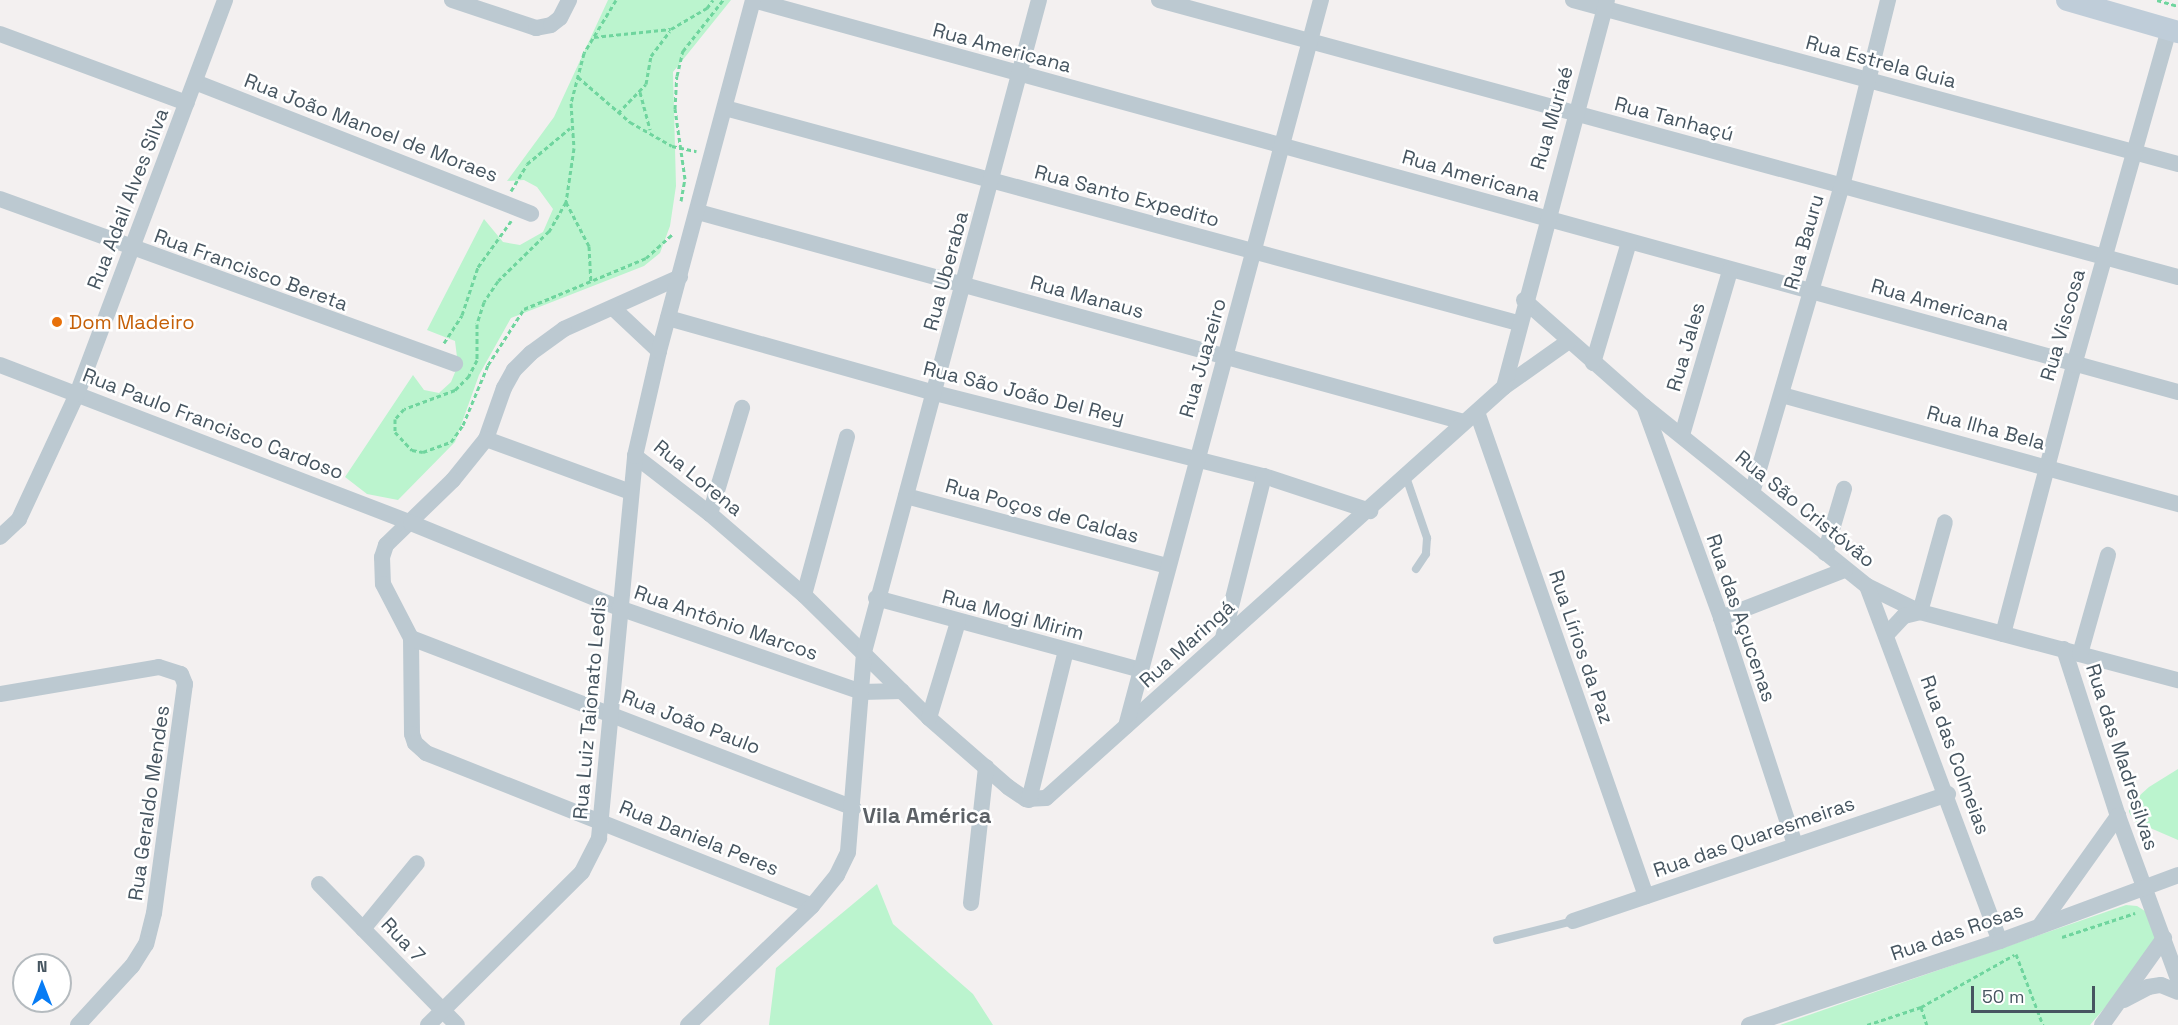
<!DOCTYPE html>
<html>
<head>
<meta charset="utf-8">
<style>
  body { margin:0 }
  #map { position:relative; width:2178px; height:1025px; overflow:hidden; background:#f3f0f0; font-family:"Space Grotesk",sans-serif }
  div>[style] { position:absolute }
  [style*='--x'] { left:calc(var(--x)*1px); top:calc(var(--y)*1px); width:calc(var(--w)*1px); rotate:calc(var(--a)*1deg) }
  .green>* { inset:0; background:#bbf4ce }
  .path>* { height:3px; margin-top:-1.5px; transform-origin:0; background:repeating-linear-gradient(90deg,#6fd59e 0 4.5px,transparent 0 7.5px) }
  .lane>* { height:8px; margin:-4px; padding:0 4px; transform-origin:4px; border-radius:4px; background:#bcc9d1 }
  .street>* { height:16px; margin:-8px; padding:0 8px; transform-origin:8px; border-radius:8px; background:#bcc9d1 }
  .secondary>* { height:22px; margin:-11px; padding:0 11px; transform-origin:11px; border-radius:11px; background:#bfcdd9 }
  .dots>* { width:16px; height:16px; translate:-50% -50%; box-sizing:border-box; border:3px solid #fff; border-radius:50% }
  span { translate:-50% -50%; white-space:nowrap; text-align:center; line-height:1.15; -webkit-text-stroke:5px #fff; paint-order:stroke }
  .street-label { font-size:20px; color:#465560 }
  .food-label { font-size:20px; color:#c56008 }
  .left { translate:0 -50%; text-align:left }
  .quarter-label { font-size:22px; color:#5c6166; font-weight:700 }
  .north { position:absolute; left:12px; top:953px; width:60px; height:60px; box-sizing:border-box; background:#fff; border:2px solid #b5bbbf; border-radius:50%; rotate:0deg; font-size:16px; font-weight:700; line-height:24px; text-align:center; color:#465560 }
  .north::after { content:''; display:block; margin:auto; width:21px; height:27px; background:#077cf5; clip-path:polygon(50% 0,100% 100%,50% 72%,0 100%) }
  .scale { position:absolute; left:1971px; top:986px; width:124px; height:27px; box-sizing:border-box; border:3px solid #465560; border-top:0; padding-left:8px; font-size:18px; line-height:21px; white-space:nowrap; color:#465560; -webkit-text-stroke:4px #fff; paint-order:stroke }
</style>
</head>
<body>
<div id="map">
  <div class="green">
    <i style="clip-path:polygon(608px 0,731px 0,673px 72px,676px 186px,670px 226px,660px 253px,644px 266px,511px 318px,479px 375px,455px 442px,398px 500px,367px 494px,345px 477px,413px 375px,424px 390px,439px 393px,451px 382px,458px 365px,455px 341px,427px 330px,484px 219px,503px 242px,520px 245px,543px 232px,553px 209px,537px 187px,524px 180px,507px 181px,554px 117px)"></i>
    <i style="clip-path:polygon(2178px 769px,2178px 840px,2134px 821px,2129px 812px,2129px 805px,2149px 787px)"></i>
    <i style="clip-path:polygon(877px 884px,893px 924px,973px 994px,993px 1025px,769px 1025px,776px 968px)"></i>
    <i style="clip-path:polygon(2126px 905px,2137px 906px,2145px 911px,2158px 939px,2155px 949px,2090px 1025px,1780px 1025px)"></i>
  </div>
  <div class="path">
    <i style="--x:616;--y:0;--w:62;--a:121.1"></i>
    <i style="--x:584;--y:53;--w:52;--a:104.6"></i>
    <i style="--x:571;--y:103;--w:45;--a:86.2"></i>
    <i style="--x:574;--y:148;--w:55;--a:98.4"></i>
    <i style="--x:566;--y:202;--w:34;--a:120"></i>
    <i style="--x:549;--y:231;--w:71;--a:135.6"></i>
    <i style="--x:498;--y:281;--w:25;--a:124"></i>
    <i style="--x:484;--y:302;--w:23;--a:108"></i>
    <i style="--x:477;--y:324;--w:36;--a:90"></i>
    <i style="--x:477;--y:360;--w:18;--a:117"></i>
    <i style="--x:469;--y:376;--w:20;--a:135"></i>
    <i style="--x:455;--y:390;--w:54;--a:159.6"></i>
    <i style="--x:404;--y:409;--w:13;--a:132"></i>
    <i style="--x:395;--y:419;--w:13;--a:90"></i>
    <i style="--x:395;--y:432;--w:25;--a:47"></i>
    <i style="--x:412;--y:450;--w:11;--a:10"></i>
    <i style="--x:423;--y:452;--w:30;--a:-20"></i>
    <i style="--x:451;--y:442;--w:21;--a:-55"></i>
    <i style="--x:463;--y:425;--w:65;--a:-67.4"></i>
    <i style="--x:488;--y:365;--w:67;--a:-57.3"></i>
    <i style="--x:524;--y:309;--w:132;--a:-22.7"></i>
    <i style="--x:646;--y:258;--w:36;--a:-42"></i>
    <i style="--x:2157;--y:0;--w:22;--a:16"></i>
    <i style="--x:594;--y:37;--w:77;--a:-5.9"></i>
    <i style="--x:671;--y:29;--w:42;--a:-30.3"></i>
    <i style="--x:707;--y:8;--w:10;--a:-53"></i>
    <i style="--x:578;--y:77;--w:69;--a:40.9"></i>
    <i style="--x:630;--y:122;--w:48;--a:29.7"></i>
    <i style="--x:672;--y:146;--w:25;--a:12"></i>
    <i style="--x:640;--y:92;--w:39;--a:75"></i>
    <i style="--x:618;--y:113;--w:40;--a:-46"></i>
    <i style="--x:646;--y:84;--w:28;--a:-80"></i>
    <i style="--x:651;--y:56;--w:31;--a:-53"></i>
    <i style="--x:511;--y:191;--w:31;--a:-59"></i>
    <i style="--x:527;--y:164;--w:56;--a:-39.9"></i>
    <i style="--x:681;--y:201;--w:22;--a:-80"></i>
    <i style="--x:685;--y:179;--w:71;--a:-98.1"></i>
    <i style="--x:675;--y:109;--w:33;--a:-87"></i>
    <i style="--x:677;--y:76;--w:26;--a:-77"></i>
    <i style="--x:683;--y:51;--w:65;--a:-51.9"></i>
    <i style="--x:566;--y:202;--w:50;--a:62.4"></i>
    <i style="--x:589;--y:246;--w:35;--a:87"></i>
    <i style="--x:444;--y:343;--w:33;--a:-57"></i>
    <i style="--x:462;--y:315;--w:51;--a:-71.6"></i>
    <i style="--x:478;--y:267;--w:57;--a:-54.3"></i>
    <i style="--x:2062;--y:937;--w:77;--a:-18.2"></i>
    <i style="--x:2016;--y:954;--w:76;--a:69.2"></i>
    <i style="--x:1921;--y:1007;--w:19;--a:72"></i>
    <i style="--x:1867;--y:1025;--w:57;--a:-18.4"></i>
    <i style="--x:1921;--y:1007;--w:107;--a:-29.2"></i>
  </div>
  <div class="lane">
    <i style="--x:1405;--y:474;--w:68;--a:71"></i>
    <i style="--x:1427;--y:538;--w:16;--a:94"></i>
    <i style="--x:1426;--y:554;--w:18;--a:124"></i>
    <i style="--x:1497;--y:940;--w:78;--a:-14"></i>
  </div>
  <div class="street">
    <i style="--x:452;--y:0;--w:89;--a:18.4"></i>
    <i style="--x:536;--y:28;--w:15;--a:-11"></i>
    <i style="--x:551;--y:25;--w:11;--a:-38"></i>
    <i style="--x:560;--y:18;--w:20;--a:-63"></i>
    <i style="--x:753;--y:0;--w:1478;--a:15.38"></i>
    <i style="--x:1159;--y:0;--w:1056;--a:15.21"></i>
    <i style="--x:1573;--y:0;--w:627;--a:15.17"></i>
    <i style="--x:0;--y:34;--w:199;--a:20.3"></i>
    <i style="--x:195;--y:82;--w:361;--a:21.4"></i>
    <i style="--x:725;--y:108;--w:822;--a:15.17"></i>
    <i style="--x:0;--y:199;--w:484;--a:19.9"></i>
    <i style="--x:698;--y:212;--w:794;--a:15.33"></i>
    <i style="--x:680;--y:277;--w:127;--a:155.9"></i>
    <i style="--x:564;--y:329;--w:41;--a:144"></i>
    <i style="--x:531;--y:353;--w:24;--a:135"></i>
    <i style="--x:514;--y:370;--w:21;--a:119"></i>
    <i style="--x:504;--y:388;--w:54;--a:109.4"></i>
    <i style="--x:486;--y:439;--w:53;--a:128.8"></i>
    <i style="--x:453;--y:480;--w:93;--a:135.9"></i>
    <i style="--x:386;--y:545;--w:13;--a:108"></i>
    <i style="--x:382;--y:557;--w:27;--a:88"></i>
    <i style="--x:383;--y:584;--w:61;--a:62.6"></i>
    <i style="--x:411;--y:638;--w:96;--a:89.4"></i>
    <i style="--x:412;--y:734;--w:9;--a:72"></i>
    <i style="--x:415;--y:743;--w:15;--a:42"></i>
    <i style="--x:426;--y:753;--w:415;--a:21.6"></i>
    <i style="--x:1524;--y:300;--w:160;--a:41.5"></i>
    <i style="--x:1644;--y:406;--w:287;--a:38.9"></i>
    <i style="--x:1867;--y:586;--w:59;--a:26.1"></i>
    <i style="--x:1920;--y:612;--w:267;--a:14.8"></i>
    <i style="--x:613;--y:308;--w:63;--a:43.1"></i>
    <i style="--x:668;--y:318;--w:277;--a:15.7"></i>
    <i style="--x:935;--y:393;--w:339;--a:14.2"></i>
    <i style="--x:1264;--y:476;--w:112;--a:18.3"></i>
    <i style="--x:1593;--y:363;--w:126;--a:-73.4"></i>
    <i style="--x:0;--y:365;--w:440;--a:21"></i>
    <i style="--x:411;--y:523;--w:225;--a:22.2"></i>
    <i style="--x:619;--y:608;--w:256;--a:19.1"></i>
    <i style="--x:861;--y:692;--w:41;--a:-1.4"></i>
    <i style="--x:1504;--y:387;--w:80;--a:-35.3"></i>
    <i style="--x:1782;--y:395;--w:411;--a:15.4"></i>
    <i style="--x:1644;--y:406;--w:226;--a:70"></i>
    <i style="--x:1721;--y:618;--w:239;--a:71.9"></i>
    <i style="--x:1477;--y:412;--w:513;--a:70.75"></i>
    <i style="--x:1682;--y:435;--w:171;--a:-73.7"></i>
    <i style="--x:486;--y:439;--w:154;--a:20.1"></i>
    <i style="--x:635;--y:456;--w:95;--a:37.7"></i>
    <i style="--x:710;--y:514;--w:124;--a:40.8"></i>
    <i style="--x:804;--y:595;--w:175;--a:44.5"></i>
    <i style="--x:929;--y:718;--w:105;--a:41.1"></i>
    <i style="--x:1008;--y:787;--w:22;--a:34"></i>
    <i style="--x:1026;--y:799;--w:20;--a:-3"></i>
    <i style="--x:1046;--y:798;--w:615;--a:-41.9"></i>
    <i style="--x:1504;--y:387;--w:400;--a:-75.1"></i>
    <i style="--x:1752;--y:493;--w:320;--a:-73.7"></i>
    <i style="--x:1842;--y:186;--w:192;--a:-76.1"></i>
    <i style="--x:906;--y:496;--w:271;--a:15"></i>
    <i style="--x:710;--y:514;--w:111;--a:-73.2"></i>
    <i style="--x:0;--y:537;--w:26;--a:-43"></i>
    <i style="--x:19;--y:519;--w:138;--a:-65.1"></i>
    <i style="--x:77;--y:394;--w:421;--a:-69.4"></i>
    <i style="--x:1825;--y:553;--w:67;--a:-73.5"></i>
    <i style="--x:1867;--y:586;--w:379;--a:69.5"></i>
    <i style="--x:804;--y:595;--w:164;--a:-74.8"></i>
    <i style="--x:876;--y:598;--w:275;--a:15.2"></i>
    <i style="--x:1920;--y:612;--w:93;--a:-74.5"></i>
    <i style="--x:1721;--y:618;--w:133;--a:-21.2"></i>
    <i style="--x:1887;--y:634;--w:25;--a:-47"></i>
    <i style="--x:1904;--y:616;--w:16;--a:-14"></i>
    <i style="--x:2003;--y:634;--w:278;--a:-75.2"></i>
    <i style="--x:2074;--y:365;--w:348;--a:-74.2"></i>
    <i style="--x:411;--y:638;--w:474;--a:21"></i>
    <i style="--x:1223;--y:638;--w:167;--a:-75.8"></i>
    <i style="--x:2064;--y:649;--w:176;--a:72.1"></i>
    <i style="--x:2118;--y:816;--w:174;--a:69.8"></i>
    <i style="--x:2080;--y:654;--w:103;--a:-74.2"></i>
    <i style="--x:0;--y:694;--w:161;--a:-9.6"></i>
    <i style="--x:159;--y:667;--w:23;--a:18"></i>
    <i style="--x:181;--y:674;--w:11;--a:68"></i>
    <i style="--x:185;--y:684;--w:231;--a:97.7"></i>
    <i style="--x:154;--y:913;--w:32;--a:104"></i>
    <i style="--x:146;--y:944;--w:26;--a:122"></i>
    <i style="--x:132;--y:966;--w:80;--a:132.5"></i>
    <i style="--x:929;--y:718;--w:100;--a:-73.2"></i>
    <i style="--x:1126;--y:726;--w:752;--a:-74.97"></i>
    <i style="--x:1029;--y:800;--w:154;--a:-76.1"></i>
    <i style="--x:319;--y:884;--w:197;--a:45.6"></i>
    <i style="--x:971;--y:903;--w:137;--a:-83.7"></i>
    <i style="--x:1573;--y:921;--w:396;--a:-18.7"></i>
    <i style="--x:2041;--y:924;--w:133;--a:-54.5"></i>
    <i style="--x:363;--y:929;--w:85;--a:-50.7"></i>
    <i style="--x:2124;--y:1000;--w:27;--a:-28"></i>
    <i style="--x:2148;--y:987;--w:13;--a:-9"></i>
    <i style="--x:2161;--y:985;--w:18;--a:22"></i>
    <i style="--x:428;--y:1025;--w:217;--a:-44.8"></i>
    <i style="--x:582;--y:872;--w:38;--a:-63"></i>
    <i style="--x:599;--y:838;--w:384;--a:-84.6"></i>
    <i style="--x:635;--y:456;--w:108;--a:-77.1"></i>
    <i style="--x:659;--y:351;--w:363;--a:-75"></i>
    <i style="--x:688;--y:1025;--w:172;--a:-43.8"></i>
    <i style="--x:812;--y:906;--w:40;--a:-51"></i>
    <i style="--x:837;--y:875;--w:25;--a:-64"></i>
    <i style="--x:848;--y:852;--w:201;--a:-85.4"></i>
    <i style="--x:864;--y:652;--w:675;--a:-74.98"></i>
    <i style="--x:1749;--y:1025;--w:265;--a:-18.5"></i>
    <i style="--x:2000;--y:941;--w:190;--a:-20.3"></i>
    <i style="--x:2102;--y:1025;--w:107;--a:-54.5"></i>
  </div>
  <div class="secondary">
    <i style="--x:2067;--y:0;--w:116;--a:16.1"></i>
  </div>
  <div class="dots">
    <i style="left:57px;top:322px;background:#e8710a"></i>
  </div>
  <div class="street-label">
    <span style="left:1002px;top:48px;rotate:15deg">Rua Americana</span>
    <span style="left:1881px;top:62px;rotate:15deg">Rua Estrela Guia</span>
    <span style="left:1552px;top:118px;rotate:-74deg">Rua Muriaé</span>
    <span style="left:1674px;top:119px;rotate:15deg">Rua Tanhaçú</span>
    <span style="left:371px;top:128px;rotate:21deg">Rua João Manoel de Moraes</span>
    <span style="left:1471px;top:176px;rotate:16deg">Rua Americana</span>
    <span style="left:1127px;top:196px;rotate:15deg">Rua Santo Expedito</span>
    <span style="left:128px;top:199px;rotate:-69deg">Rua Adail Alves Silva</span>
    <span style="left:1804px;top:242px;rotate:-74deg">Rua Bauru</span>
    <span style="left:251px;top:270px;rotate:20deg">Rua Francisco Bereta</span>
    <span style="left:946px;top:271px;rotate:-75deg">Rua Uberaba</span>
    <span style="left:1087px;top:297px;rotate:15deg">Rua Manaus</span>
    <span style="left:1940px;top:305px;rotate:16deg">Rua Americana</span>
    <span style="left:2063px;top:325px;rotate:-74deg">Rua Viscosa</span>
    <span style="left:1686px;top:347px;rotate:-74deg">Rua Jales</span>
    <span style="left:1203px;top:358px;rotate:-74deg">Rua Juazeiro</span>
    <span style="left:1024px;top:393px;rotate:14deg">Rua São João Del Rey</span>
    <span style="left:213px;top:424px;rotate:21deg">Rua Paulo Francisco Cardoso</span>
    <span style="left:1986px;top:428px;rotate:15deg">Rua Ilha Bela</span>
    <span style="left:698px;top:478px;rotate:39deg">Rua Lorena</span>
    <span style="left:1805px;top:509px;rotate:39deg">Rua São Cristóvão</span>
    <span style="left:1042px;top:511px;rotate:15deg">Rua Poços de Caldas</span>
    <span style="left:1013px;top:615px;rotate:15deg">Rua Mogi Mirim</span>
    <span style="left:1741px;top:618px;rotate:71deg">Rua das Açucenas</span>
    <span style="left:726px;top:623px;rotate:19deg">Rua Antônio Marcos</span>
    <span style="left:1187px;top:644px;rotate:-42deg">Rua Maringá</span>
    <span style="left:1581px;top:647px;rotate:71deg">Rua Lírios da Paz</span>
    <span style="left:590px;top:708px;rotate:-85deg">Rua Luiz Taionato Ledis</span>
    <span style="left:691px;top:722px;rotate:21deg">Rua João Paulo</span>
    <span style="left:1955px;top:755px;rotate:70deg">Rua das Colmeias</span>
    <span style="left:2122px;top:757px;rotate:72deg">Rua das Madresilvas</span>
    <span style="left:149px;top:803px;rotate:-82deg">Rua Geraldo Mendes</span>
    <span style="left:1754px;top:837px;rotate:-19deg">Rua das Quaresmeiras</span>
    <span style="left:699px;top:838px;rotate:22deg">Rua Daniela Peres</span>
    <span style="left:1957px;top:932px;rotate:-19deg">Rua das Rosas</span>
    <span style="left:403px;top:940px;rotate:46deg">Rua 7</span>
  </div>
  <div class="food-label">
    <span class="left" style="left:69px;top:322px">Dom Madeiro</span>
  </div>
  <div class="quarter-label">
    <span style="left:927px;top:816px">Vila América</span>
  </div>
  <div class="north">N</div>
  <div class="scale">50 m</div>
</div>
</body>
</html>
